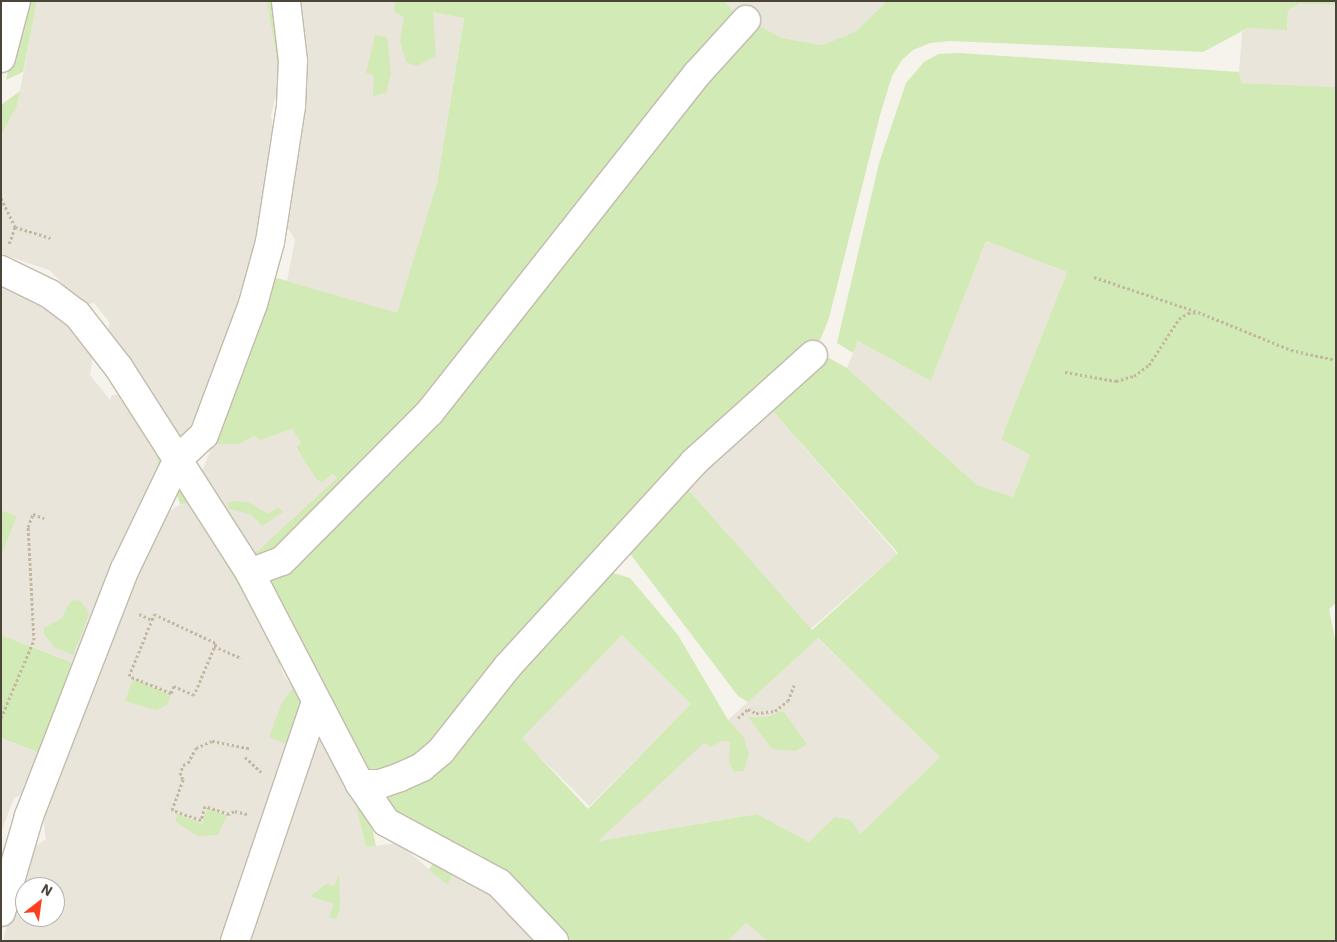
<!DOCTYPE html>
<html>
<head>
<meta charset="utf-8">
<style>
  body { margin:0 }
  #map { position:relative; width:1337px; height:942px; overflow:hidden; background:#f6f3ec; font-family:"IBM Plex Sans",sans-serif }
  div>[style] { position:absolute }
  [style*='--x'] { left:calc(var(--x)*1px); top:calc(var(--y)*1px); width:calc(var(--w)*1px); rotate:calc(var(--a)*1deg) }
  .residential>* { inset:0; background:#eae5da; transform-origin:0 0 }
  .green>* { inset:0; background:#d2eab5 }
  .path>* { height:3px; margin-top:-1.5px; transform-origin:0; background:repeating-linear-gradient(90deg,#c4b79f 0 2.5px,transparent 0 5px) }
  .roads { filter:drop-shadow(1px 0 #c2bbae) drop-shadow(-1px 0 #c2bbae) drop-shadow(0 1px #c2bbae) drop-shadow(0 -1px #c2bbae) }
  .minor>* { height:28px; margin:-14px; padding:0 14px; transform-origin:14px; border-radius:14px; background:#fff }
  span { translate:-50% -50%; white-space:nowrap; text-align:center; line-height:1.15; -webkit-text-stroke:5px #fff; paint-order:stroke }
  .frame { position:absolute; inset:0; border:2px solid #4b4439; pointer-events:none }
  .north { position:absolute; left:15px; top:877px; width:50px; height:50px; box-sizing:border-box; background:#fff; border:1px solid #b7b4b0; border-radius:50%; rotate:30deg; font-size:14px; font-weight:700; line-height:20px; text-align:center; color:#4b4439 }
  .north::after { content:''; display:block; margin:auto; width:18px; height:22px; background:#fc3f1d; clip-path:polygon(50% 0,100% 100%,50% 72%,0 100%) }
</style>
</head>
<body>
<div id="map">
  <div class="residential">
    <i style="clip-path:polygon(37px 1px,267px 1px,278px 69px,282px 71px,271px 116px,276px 142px,259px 240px,235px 324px,185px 438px,175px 437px,107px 332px,110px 323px,94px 303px,84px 305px,49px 270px,1px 254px,1px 135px,17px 106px)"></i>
    <i style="clip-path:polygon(301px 1px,395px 1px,395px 6px,464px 17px,437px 183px,397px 314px,287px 281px,295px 240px,284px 222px,299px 80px)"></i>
    <i style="clip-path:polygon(724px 1px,887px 1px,855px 32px,822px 45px,782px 38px,737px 15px)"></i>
    <i style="clip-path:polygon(1302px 4px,1336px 5px,1336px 87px,1242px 83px,1239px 72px,1242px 32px,1248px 28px,1287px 29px,1288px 10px)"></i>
    <i style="clip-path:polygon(986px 241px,1067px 272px,1001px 439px,1030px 455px,1013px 497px,977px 485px,847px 368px,858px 341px,931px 381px)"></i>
    <i style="clip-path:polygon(1px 287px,47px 307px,86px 341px,93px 355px,90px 375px,110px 400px,112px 395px,124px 395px,156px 452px,158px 467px,77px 664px,1px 635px,1px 557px,17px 516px,1px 510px)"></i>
    <i style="left:771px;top:409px;width:192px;height:115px;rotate:49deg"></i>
    <i style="clip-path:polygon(292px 429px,301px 443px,296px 448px,323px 482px,334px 474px,338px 478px,258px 552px,247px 552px,204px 479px,203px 469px,213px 444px,240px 444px,254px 436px,261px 440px)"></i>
    <i style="clip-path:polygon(evenodd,184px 502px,191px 503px,276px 651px,283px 674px,303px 701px,222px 941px,3px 941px,26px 853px,46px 839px,43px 819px,72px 735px,158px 519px,184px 502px,25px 887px,55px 887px,55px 917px,25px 917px,25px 887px)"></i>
    <i style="left:622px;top:635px;width:98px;height:144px;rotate:45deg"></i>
    <i style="clip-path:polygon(817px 638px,941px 756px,860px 834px,809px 842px,757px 814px,597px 841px)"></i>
    <i style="clip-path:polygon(318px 736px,352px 790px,366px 847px,398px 843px,448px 885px,454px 871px,493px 888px,543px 941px,248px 941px,280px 827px,295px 808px,296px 792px)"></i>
    <i style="clip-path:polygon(1px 738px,40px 753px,25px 793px,14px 798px,1px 832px)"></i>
    <i style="clip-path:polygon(746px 923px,768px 941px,728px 941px)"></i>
  </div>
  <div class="green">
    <i style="clip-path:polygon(25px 1px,37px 1px,23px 72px,6px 80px)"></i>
    <i style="clip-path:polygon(267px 1px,279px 1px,284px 89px,277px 91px,282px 72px,278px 69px)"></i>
    <i style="clip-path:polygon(395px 1px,724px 1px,737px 15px,782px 38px,822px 45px,855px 32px,887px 1px,1336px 1px,1336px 5px,1301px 4px,1288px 10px,1287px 30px,1248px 28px,1203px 52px,950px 41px,930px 43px,913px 50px,902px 60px,892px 76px,880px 115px,829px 318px,821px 338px,422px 759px,369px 776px,269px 580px,421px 411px,291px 543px,251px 559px,199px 471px,203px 469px,204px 479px,248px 552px,258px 551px,337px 478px,333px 474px,323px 482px,317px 480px,296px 447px,301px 443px,292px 429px,261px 440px,254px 436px,240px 444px,213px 444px,270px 276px,397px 313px,437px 183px,464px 18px,433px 12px,436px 56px,417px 66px,406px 62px,400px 41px,404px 17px,394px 12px)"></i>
    <i style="clip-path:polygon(375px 35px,387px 37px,391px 73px,387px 92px,373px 97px,374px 75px,366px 73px)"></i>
    <i style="clip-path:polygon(evenodd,960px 53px,1239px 72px,1242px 83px,1336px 87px,1336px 603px,1329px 609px,1336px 644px,1336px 941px,768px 941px,746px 923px,728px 941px,564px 941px,391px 815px,376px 791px,387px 790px,607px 571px,630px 578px,678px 635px,728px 720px,743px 736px,749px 754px,744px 771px,734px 772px,729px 762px,730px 742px,722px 741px,710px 747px,704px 743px,598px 841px,757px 814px,809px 842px,835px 817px,851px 820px,860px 834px,940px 757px,818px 638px,748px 702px,738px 696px,628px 551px,694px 473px,739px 439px,687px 488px,812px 630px,898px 553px,771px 409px,822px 358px,829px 358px,847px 368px,977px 485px,1013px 497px,1030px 455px,1001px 439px,1067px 272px,986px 241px,931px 381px,858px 341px,853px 353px,837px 343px,879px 163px,906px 83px,924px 62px,938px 54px,960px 53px,622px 635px,691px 704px,588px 809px,522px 738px,622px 635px)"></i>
    <i style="clip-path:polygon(20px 91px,17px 106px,1px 135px,1px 105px)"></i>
    <i style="clip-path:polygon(156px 452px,167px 461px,40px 753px,1px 738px,1px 635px,76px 664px,158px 467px)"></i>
    <i style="clip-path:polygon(183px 482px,283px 660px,278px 665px,276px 651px,191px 503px,180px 504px,176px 492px)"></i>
    <i style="clip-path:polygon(234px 501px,248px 502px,268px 514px,278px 507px,283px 512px,262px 526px,251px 514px,228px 509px,228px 503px)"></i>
    <i style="clip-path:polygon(1px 510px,17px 516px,1px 557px)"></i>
    <i style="clip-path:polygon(75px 600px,81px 601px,89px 614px,73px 655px,54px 647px,44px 634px,44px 628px,62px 618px,70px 602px)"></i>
    <i style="clip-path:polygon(133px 679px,171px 695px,167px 705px,156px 710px,125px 701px)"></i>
    <i style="clip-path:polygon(299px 687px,308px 701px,228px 941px,222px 941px,288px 745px,269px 737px,282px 702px,292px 689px)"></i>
    <i style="clip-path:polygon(783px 711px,807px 744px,795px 751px,772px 749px,748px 717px,767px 717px)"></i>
    <i style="clip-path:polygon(352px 790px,371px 823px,376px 846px,366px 847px)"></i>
    <i style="clip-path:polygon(207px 809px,227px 816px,218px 835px,198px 836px,176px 822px,177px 814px,202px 824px)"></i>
    <i style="clip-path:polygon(436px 858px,493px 888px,454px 871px,448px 885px,429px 870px)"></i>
    <i style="clip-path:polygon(339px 874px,340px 909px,336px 919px,329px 917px,334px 904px,310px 896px,326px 884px,334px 886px)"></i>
  </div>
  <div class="path">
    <i style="--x:1;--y:198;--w:32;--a:64"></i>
    <i style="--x:15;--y:227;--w:18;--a:109"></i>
    <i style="--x:15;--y:227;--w:37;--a:17"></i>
    <i style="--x:1094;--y:277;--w:107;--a:18.6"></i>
    <i style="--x:1065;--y:372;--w:52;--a:10"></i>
    <i style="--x:1116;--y:381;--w:19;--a:-16"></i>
    <i style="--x:1134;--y:376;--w:19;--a:-36"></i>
    <i style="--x:1149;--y:365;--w:55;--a:-56.9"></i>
    <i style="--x:1179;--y:319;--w:11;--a:-34"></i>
    <i style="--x:1188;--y:313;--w:10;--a:-6"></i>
    <i style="--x:1198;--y:312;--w:100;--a:22.2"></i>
    <i style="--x:1291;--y:350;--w:46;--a:12.5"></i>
    <i style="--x:139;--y:614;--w:14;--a:25"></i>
    <i style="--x:152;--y:620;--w:6;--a:-72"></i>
    <i style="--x:154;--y:614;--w:68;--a:25.1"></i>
    <i style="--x:216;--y:643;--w:56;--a:112.9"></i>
    <i style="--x:194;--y:695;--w:22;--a:-156"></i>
    <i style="--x:174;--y:686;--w:8;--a:113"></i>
    <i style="--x:171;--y:693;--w:45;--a:-158"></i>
    <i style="--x:129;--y:676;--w:61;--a:-67.7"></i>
    <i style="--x:214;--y:646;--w:30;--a:24"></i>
    <i style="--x:1;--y:718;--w:85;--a:-67.1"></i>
    <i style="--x:34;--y:640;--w:113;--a:-93"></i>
    <i style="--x:28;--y:527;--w:14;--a:-69"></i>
    <i style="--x:33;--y:514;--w:12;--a:20"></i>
    <i style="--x:738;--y:718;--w:13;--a:-42"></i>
    <i style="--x:748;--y:709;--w:9;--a:27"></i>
    <i style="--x:756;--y:713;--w:19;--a:-6"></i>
    <i style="--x:775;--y:711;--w:16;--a:-38"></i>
    <i style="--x:788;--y:701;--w:17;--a:-69"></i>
    <i style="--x:245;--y:757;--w:22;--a:43"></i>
    <i style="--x:247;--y:814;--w:13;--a:-167"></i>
    <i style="--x:234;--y:811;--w:6;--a:149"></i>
    <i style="--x:229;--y:814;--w:25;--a:-162"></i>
    <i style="--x:205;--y:806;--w:15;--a:106"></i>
    <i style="--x:201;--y:820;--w:31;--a:-161"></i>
    <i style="--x:172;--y:810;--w:33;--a:-70"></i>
    <i style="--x:183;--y:779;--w:5;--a:-127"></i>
    <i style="--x:180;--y:775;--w:10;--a:-73"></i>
    <i style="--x:183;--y:765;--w:5;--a:-22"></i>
    <i style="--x:188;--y:763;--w:17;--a:-62"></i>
    <i style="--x:196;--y:748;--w:17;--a:-24"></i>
    <i style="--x:212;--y:741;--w:38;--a:11"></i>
  </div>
  <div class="roads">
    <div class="minor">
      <i style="--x:1;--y:58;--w:59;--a:-75.3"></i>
      <i style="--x:1;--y:270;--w:55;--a:26.1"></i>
      <i style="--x:50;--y:294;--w:34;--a:37"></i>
      <i style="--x:77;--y:314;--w:68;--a:52.1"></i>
      <i style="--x:119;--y:368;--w:243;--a:57.4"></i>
      <i style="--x:250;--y:573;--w:238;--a:62.5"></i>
      <i style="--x:360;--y:784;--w:46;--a:55.6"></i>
      <i style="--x:386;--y:822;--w:128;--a:28.4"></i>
      <i style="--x:499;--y:883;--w:80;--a:46.5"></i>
      <i style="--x:250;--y:573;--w:34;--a:-21"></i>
      <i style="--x:282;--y:561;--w:210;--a:-45.2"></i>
      <i style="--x:430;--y:412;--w:431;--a:-51.7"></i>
      <i style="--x:697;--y:74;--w:73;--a:-47.8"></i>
      <i style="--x:360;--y:784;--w:20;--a:0"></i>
      <i style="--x:380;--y:784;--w:21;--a:-19"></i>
      <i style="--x:400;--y:777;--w:24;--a:-24"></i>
      <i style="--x:422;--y:767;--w:25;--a:-40"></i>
      <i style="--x:441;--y:751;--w:108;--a:-51.8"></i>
      <i style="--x:508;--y:666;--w:276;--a:-47.6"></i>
      <i style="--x:694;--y:462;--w:160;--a:-42"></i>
      <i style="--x:1;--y:912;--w:100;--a:-73.7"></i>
      <i style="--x:29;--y:816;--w:265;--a:-68.8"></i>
      <i style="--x:125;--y:569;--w:122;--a:-64.3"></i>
      <i style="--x:178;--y:459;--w:35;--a:-43"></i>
      <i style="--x:204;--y:435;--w:140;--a:-69.5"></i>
      <i style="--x:253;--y:304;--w:64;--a:-74.7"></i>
      <i style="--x:270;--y:242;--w:138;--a:-81.2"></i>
      <i style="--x:291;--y:106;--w:45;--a:-87.5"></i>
      <i style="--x:293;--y:61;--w:60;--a:-96.7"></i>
      <i style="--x:235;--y:941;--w:252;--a:-71.3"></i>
    </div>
  </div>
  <div class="frame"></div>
  <div class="north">N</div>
</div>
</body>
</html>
